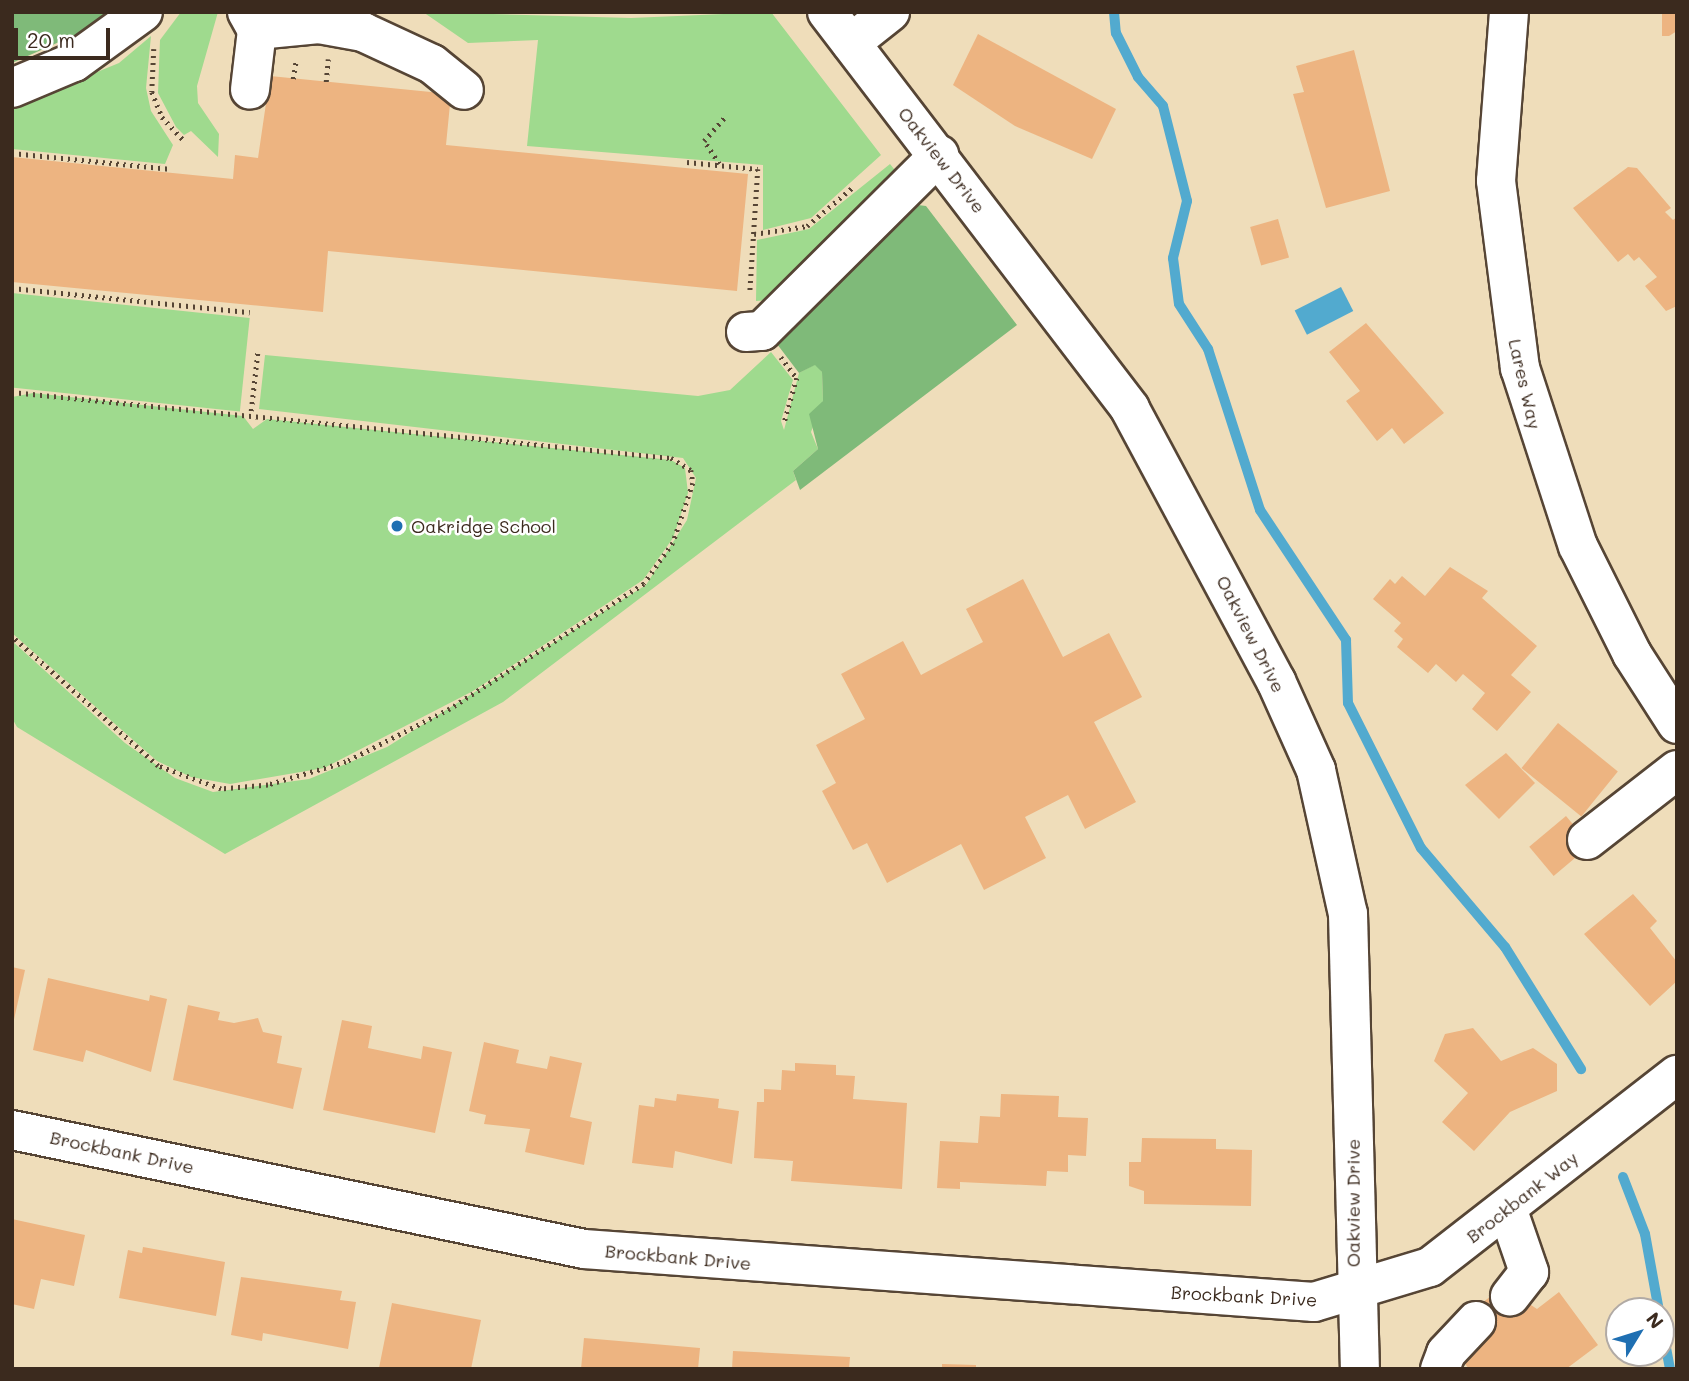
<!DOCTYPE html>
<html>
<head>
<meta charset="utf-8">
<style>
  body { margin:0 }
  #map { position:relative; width:1689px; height:1381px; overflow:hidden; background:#efddba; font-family:Mali,sans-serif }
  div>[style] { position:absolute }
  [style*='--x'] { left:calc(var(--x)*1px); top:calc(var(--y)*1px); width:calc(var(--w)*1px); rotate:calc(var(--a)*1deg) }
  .green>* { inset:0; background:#9fda8e; transform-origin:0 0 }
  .forest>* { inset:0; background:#7fba79 }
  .water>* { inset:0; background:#52aacf; transform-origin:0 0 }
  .stream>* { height:10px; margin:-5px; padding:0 5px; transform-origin:5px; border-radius:5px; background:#52aacf }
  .building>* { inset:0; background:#edb481; transform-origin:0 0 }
  .path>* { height:4.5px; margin-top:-2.25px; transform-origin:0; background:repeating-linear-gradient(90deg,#564535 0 2px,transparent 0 7px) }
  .roads { filter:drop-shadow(2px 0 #564535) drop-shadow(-2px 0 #564535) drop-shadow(0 2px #564535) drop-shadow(0 -2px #564535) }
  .minor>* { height:38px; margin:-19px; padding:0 19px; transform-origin:19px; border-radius:19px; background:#fff }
  .dots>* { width:19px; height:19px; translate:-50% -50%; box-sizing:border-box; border:4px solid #fff; border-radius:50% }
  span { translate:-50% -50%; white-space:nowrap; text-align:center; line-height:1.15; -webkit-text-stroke:5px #fff; paint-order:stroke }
  .street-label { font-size:18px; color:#3b2a1e }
  .poi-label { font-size:18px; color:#3b2a1e }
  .left { translate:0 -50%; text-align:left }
  .frame { position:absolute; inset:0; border:14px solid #3b2a1e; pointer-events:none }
  .north { position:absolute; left:1605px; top:1297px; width:70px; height:70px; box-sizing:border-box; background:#fff; border:2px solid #b1aaa5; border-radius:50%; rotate:52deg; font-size:19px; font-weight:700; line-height:28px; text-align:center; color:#3b2a1e }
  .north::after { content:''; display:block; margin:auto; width:24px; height:32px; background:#1f6fb2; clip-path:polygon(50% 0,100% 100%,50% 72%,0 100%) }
  .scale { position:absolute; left:14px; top:28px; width:96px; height:32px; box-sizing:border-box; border:4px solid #3b2a1e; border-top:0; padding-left:9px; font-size:21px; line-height:24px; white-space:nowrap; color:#3b2a1e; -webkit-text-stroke:5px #fff; paint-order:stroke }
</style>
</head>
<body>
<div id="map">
  <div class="green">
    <i style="clip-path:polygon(181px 12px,218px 12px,197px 86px,198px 103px,219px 134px,218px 157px,191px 131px,184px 135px,176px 127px,158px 93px,160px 40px)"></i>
    <i style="clip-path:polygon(423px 12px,631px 18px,771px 12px,881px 155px,811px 218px,763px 230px,763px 165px,527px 146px,538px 40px,468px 43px)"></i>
    <i style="clip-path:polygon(151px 36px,146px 88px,151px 111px,173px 145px,165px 164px,12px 149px,12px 107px,119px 63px)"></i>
    <i style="clip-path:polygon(890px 164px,898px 174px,771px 300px,756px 301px,757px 240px,809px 229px)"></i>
    <i style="left:12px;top:293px;width:239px;height:94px;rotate:6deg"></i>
    <i style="clip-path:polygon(771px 352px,793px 380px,781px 421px,784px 430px,799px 373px,816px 364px,822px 372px,823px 401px,811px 432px,818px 449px,793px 471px,796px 480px,503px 702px,225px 854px,17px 727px,12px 718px,12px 641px,125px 743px,175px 778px,213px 792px,309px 779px,387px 747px,646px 585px,687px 520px,696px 478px,683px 458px,259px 409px,265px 355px,698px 396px,730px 390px)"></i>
    <i style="clip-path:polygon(33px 393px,243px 416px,253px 429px,267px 419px,671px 460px,685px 468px,688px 493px,673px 538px,643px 580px,473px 691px,324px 768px,230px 784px,191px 777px,157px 761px,12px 633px,12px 397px)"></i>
  </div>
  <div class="forest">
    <i style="clip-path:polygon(12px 12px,111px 12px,95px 26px,12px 63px)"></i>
    <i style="clip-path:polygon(918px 205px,926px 206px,1017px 325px,800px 490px,793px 471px,818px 449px,809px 414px,823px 401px,822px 372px,815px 365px,799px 373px,777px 344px,856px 257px)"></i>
  </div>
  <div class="water">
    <i style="left:1341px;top:287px;width:27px;height:52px;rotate:63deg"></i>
  </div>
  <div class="stream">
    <i style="--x:1114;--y:12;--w:21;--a:85"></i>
    <i style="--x:1116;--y:33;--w:49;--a:63.4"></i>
    <i style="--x:1138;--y:77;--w:38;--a:49"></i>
    <i style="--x:1163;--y:106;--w:98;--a:75.8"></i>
    <i style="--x:1187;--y:201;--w:59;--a:103.8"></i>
    <i style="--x:1173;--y:258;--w:46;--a:82.6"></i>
    <i style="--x:1179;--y:304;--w:54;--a:57.2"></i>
    <i style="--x:1208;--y:349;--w:169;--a:72.1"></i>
    <i style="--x:1260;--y:510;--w:156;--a:56.5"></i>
    <i style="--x:1346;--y:640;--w:63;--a:88.2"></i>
    <i style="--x:1348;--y:703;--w:162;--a:63.3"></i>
    <i style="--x:1421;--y:848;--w:130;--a:49.7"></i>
    <i style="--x:1505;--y:947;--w:144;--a:58.1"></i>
    <i style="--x:1623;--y:1177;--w:61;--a:68.9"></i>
    <i style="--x:1645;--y:1234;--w:78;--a:79.7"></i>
    <i style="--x:1661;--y:1321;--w:49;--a:79.4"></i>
  </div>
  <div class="building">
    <i style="clip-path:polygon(1662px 12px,1677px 12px,1677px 31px,1669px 36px,1662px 36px)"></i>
    <i style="clip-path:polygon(978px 34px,1116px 109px,1092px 159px,1015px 126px,953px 85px)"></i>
    <i style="clip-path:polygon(1354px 50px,1390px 191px,1326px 208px,1293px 94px,1304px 92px,1296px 66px)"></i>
    <i style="clip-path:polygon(270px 76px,451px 94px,446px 145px,748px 174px,737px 291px,328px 251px,323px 312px,12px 282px,12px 157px,233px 179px,235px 155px,258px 158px)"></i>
    <i style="clip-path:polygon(1628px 167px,1637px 168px,1671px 208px,1665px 212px,1673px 220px,1677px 217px,1677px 306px,1666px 311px,1645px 286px,1657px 277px,1639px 257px,1634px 261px,1628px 254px,1618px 262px,1573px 208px)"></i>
    <i style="left:1278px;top:219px;width:40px;height:29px;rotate:74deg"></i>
    <i style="clip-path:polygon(1366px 323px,1444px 413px,1404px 444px,1392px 428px,1377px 441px,1346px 401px,1360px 391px,1329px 352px)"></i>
    <i style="clip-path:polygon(1450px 567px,1488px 591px,1482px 598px,1537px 646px,1511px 675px,1531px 692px,1497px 731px,1472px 709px,1485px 693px,1463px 674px,1456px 682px,1436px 664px,1428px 673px,1397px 647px,1403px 639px,1394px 631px,1401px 623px,1373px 599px,1390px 579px,1395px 584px,1402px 576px,1425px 596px)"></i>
    <i style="clip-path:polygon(1023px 579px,1063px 657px,1109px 633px,1142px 697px,1094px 722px,1136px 802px,1085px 829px,1068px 795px,1025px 817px,1046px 858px,984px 890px,961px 844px,887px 883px,867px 843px,853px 850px,822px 791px,836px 783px,816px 745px,865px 719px,841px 674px,903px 641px,921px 675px,983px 642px,966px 609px)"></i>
    <i style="left:1558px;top:723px;width:77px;height:58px;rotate:39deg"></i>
    <i style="clip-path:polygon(1506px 753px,1535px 783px,1499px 819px,1465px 785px)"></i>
    <i style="left:1566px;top:816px;width:38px;height:48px;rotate:50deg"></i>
    <i style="clip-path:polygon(1633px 894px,1657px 921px,1650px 928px,1677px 962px,1677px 981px,1650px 1006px,1584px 934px)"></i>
    <i style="clip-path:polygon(12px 967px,25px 970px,13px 1024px,12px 1024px)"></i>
    <i style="clip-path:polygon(48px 978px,149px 1001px,150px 995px,167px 999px,151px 1072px,86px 1050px,83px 1062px,33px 1050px)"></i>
    <i style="clip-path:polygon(188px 1005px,220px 1012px,218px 1020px,234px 1023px,258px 1018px,263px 1032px,282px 1036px,277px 1063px,302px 1068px,293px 1109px,173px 1080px)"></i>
    <i style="clip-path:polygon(342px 1020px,372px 1026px,368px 1048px,421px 1059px,423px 1046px,452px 1052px,435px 1133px,323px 1110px)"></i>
    <i style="clip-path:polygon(1473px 1028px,1501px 1061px,1533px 1048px,1557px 1064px,1557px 1091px,1510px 1112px,1474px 1151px,1442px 1122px,1468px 1093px,1434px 1061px,1445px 1034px)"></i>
    <i style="clip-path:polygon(484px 1042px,519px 1050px,516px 1063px,547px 1069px,550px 1056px,582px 1063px,570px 1117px,592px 1122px,584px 1165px,525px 1152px,530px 1129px,484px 1124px,486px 1115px,469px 1111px)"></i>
    <i style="clip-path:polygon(795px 1063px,836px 1065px,836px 1075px,855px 1076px,853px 1099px,907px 1103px,902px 1189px,791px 1181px,793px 1161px,754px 1158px,757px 1102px,764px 1102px,764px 1089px,781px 1090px,782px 1070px,795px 1071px)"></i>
    <i style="clip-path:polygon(677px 1094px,719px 1099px,718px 1108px,739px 1111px,732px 1164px,675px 1151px,673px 1168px,632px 1163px,639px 1105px,654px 1107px,655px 1098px,676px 1101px)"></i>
    <i style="clip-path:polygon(1001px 1094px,1059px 1096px,1058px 1117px,1088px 1118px,1086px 1156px,1068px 1155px,1068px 1172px,1047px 1171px,1046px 1186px,960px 1182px,960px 1189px,937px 1188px,940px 1141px,978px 1143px,980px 1116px,1000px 1117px)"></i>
    <i style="clip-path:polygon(1142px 1138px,1216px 1139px,1216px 1149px,1252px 1150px,1251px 1206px,1144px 1204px,1144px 1191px,1129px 1186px,1129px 1162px,1141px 1162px)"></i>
    <i style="clip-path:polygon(12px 1219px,85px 1235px,74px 1286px,41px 1279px,34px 1309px,12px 1304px)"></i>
    <i style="clip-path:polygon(143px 1247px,225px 1262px,216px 1316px,119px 1298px,128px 1250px,142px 1253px)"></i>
    <i style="clip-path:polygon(241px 1277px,342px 1291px,340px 1300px,356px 1302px,348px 1349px,263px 1333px,262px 1341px,231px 1335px)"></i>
    <i style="clip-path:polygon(1503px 1287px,1537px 1309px,1559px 1292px,1598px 1345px,1566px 1369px,1469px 1369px,1455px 1351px,1470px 1312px)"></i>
    <i style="clip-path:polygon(392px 1303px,481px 1320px,471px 1369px,379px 1368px)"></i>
    <i style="clip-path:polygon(584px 1338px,700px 1348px,698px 1369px,581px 1369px)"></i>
    <i style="clip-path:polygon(733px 1351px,850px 1357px,849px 1369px,732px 1369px)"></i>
    <i style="clip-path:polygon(942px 1364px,976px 1365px,976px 1369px,942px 1369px)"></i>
  </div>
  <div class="path">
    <i style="--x:154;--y:49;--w:43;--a:92.7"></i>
    <i style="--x:152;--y:92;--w:27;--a:68"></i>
    <i style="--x:162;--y:117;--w:33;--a:47"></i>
    <i style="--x:293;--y:79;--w:20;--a:-81"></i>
    <i style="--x:326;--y:82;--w:23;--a:-85"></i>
    <i style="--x:12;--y:153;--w:160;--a:5.7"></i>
    <i style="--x:687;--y:162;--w:71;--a:5.6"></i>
    <i style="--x:758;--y:169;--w:123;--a:93.7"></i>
    <i style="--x:719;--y:164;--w:27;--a:-123"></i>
    <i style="--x:704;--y:141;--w:32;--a:-49"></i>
    <i style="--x:754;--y:234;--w:54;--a:-8.6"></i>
    <i style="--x:807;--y:226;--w:60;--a:-40.3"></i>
    <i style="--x:12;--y:288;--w:239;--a:5.8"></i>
    <i style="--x:781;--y:357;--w:26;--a:53"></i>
    <i style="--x:797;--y:378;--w:48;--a:105.8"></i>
    <i style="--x:12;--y:392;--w:662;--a:5.72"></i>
    <i style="--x:671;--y:458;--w:23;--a:31"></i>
    <i style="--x:691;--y:470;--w:13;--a:81"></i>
    <i style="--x:693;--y:483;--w:63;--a:108.4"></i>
    <i style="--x:673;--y:543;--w:50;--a:125.3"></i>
    <i style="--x:644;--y:584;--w:231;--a:147.2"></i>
    <i style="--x:450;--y:709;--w:117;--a:153"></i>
    <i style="--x:346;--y:762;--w:81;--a:163.6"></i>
    <i style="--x:268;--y:785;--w:47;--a:175.1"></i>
    <i style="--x:221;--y:789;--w:67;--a:-159.9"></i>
    <i style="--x:158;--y:766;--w:195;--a:-138.5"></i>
    <i style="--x:251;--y:411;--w:62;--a:-83.6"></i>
  </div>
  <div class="roads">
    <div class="minor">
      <i style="--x:247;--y:12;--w:21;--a:61"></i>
      <i style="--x:257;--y:30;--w:60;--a:96.7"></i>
      <i style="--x:827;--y:12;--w:499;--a:52.6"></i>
      <i style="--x:1130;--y:409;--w:309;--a:61.8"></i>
      <i style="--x:1276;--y:681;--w:98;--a:65.8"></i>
      <i style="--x:1316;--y:770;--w:148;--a:77.5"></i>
      <i style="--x:1348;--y:914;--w:455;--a:88.5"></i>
      <i style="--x:1509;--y:12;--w:169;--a:94.4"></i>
      <i style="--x:1496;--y:181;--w:189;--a:82.7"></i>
      <i style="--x:1520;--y:368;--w:187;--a:72"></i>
      <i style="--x:1578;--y:546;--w:121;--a:63.4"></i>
      <i style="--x:1632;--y:654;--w:83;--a:57.3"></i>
      <i style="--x:257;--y:30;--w:62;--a:-5.5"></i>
      <i style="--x:319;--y:24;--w:45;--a:10.3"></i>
      <i style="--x:363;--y:32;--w:76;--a:24.9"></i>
      <i style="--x:432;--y:64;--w:41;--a:39.1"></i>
      <i style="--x:851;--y:43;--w:50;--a:-38.5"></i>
      <i style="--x:12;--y:88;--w:67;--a:-22.8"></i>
      <i style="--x:74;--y:62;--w:85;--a:-35.9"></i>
      <i style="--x:746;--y:332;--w:16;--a:-4"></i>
      <i style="--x:762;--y:331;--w:250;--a:-44.8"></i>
      <i style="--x:1587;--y:840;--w:114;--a:-37.9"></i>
      <i style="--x:12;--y:1130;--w:584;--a:11.75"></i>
      <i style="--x:584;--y:1249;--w:732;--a:4.15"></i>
      <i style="--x:1314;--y:1302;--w:121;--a:-16.8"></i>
      <i style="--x:1430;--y:1267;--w:313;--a:-37.9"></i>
      <i style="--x:1507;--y:1208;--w:68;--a:71"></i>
      <i style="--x:1529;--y:1272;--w:31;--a:128"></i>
      <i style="--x:1440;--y:1369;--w:17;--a:-69"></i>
      <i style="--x:1446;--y:1353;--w:44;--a:-46.8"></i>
    </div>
  </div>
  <div class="dots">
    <i style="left:397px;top:526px;background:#1f6fb2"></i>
  </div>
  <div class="street-label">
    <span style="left:942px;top:160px;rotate:52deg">Oakview Drive</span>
    <span style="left:1525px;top:384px;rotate:77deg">Lares Way</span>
    <span style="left:1251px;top:634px;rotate:63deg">Oakview Drive</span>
    <span style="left:122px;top:1152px;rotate:12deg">Brockbank Drive</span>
    <span style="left:1522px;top:1197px;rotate:-38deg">Brockbank Way</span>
    <span style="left:1353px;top:1203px;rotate:-90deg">Oakview Drive</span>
    <span style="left:678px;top:1257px;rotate:5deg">Brockbank Drive</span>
    <span style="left:1244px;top:1296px;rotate:3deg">Brockbank Drive</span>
  </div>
  <div class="poi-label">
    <span class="left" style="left:411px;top:526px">Oakridge School</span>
  </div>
  <div class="frame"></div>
  <div class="north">N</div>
  <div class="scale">20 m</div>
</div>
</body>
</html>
